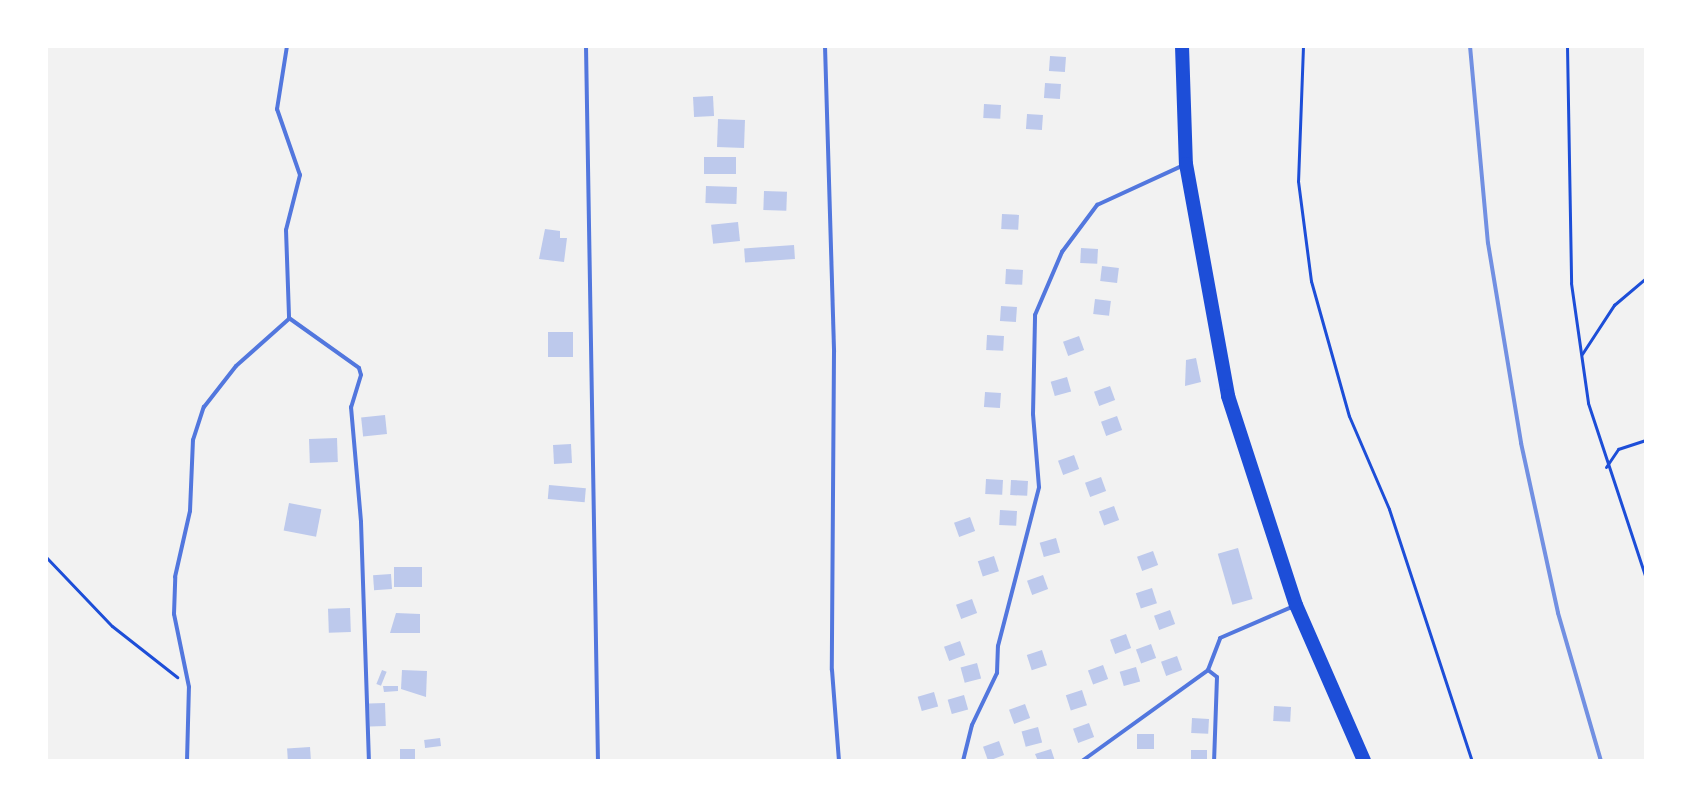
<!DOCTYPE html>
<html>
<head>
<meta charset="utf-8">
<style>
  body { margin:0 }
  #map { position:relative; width:1692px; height:807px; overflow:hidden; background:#f2f2f2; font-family:"DejaVu Sans",sans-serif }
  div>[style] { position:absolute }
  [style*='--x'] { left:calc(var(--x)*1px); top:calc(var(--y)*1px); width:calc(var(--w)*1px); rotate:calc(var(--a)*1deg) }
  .building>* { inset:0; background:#bdc9ec; transform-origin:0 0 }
  .path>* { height:3px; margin:-1.5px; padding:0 1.5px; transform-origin:1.5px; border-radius:1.5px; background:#1d4ed8 }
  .service>* { height:4px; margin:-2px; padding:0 2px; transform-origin:2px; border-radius:2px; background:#5277de }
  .trunk>* { height:14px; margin:-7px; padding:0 7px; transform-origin:7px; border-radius:7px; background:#1d4ed8 }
  .rail>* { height:4px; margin:-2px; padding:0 2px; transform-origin:2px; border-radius:2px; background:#7290e2 }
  span { translate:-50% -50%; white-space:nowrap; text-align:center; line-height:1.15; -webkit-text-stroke:6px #fff; paint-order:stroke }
  .frame { position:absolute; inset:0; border:48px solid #fff; pointer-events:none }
</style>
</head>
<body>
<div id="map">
  <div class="building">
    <i style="left:1050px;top:56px;width:16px;height:15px;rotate:4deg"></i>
    <i style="left:1045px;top:83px;width:16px;height:15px;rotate:4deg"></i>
    <i style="left:713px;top:96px;width:20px;height:20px;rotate:87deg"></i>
    <i style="left:984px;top:104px;width:17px;height:14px;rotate:3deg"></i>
    <i style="left:1027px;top:114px;width:16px;height:15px;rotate:4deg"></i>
    <i style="left:718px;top:119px;width:27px;height:28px;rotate:2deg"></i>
    <i style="left:704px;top:157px;width:32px;height:17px"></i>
    <i style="left:706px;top:186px;width:31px;height:17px;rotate:2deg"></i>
    <i style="left:764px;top:191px;width:23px;height:19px;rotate:2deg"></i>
    <i style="left:1002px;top:214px;width:17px;height:15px;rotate:3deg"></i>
    <i style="left:738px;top:222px;width:19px;height:27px;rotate:84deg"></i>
    <i style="clip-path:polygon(545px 229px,560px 231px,560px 238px,567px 238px,564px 262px,539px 259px)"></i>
    <i style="left:794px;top:245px;width:14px;height:50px;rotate:86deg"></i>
    <i style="left:1081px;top:248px;width:17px;height:15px;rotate:3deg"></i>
    <i style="left:1102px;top:266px;width:17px;height:15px;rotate:7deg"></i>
    <i style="left:1006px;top:269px;width:17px;height:15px;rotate:3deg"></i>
    <i style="left:1095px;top:299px;width:16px;height:15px;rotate:7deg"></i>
    <i style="left:1001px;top:306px;width:16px;height:15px;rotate:4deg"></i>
    <i style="left:548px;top:332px;width:25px;height:25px"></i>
    <i style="left:987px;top:335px;width:17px;height:15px;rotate:3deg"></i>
    <i style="left:1079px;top:336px;width:15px;height:17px;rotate:70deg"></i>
    <i style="clip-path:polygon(1196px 358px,1201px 382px,1185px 386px,1186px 360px)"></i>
    <i style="left:1067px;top:377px;width:15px;height:17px;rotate:74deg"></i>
    <i style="left:1110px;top:386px;width:15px;height:17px;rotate:70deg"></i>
    <i style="left:985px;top:392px;width:16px;height:15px;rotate:4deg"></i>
    <i style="left:385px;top:415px;width:19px;height:24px;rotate:84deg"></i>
    <i style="left:1117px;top:416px;width:15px;height:17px;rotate:70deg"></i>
    <i style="left:337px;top:438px;width:24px;height:28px;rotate:88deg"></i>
    <i style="left:571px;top:444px;width:19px;height:18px;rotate:87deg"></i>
    <i style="left:1074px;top:455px;width:15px;height:17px;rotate:70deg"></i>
    <i style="left:1101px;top:477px;width:15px;height:17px;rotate:70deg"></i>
    <i style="left:986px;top:479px;width:17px;height:15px;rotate:3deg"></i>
    <i style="left:1011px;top:480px;width:17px;height:15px;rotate:3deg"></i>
    <i style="left:549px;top:485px;width:37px;height:14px;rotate:5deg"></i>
    <i style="left:289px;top:503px;width:33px;height:28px;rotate:11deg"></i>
    <i style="left:1114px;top:506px;width:15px;height:16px;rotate:70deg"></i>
    <i style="left:1000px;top:510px;width:17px;height:15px;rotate:3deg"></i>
    <i style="left:970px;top:517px;width:15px;height:17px;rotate:70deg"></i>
    <i style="left:1056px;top:538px;width:15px;height:17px;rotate:74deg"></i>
    <i style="left:1238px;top:548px;width:53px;height:21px;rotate:74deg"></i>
    <i style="left:1153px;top:551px;width:15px;height:17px;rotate:70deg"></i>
    <i style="left:994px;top:556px;width:16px;height:17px;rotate:72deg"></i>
    <i style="left:394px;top:567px;width:28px;height:20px"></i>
    <i style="left:391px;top:574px;width:15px;height:18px;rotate:86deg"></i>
    <i style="left:1043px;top:575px;width:15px;height:17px;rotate:70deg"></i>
    <i style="left:1152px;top:588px;width:16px;height:17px;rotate:72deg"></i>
    <i style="left:972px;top:599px;width:15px;height:17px;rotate:70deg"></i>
    <i style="left:350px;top:608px;width:24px;height:22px;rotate:88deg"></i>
    <i style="left:1170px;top:610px;width:15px;height:17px;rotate:70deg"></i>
    <i style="clip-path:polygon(396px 613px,420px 614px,420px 633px,390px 633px)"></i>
    <i style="left:1126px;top:634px;width:15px;height:17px;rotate:70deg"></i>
    <i style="left:960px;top:641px;width:15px;height:17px;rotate:70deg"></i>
    <i style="left:1151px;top:644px;width:15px;height:16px;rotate:70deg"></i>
    <i style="left:1042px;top:650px;width:16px;height:16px;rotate:72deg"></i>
    <i style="left:1177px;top:656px;width:15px;height:17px;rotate:70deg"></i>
    <i style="left:977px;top:663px;width:16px;height:17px;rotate:75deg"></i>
    <i style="left:1103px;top:665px;width:15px;height:16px;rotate:70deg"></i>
    <i style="left:1136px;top:667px;width:15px;height:17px;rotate:74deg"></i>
    <i style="left:382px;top:670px;width:5px;height:15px;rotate:22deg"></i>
    <i style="clip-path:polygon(402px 670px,427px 671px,426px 697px,401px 689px)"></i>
    <i style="clip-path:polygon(383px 686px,398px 686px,398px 691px,384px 692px)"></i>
    <i style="left:1082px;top:690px;width:16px;height:17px;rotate:72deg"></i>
    <i style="left:934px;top:692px;width:15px;height:17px;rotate:74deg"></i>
    <i style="left:964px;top:695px;width:15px;height:17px;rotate:74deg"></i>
    <i style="left:385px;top:703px;width:23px;height:16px;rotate:88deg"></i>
    <i style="left:1025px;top:704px;width:15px;height:17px;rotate:70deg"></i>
    <i style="left:1274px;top:706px;width:17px;height:15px;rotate:3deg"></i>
    <i style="left:1192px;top:718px;width:17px;height:15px;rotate:3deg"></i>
    <i style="left:1089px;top:723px;width:15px;height:17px;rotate:70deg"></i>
    <i style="left:1038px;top:727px;width:16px;height:17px;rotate:75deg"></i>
    <i style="left:1137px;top:734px;width:17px;height:15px"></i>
    <i style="left:440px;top:738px;width:8px;height:16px;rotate:83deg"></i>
    <i style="left:999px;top:741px;width:15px;height:17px;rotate:70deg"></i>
    <i style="left:310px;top:747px;width:14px;height:23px;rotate:86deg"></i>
    <i style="left:415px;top:749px;width:12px;height:15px;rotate:90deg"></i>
    <i style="clip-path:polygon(1051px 749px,1055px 761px,1038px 761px,1035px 754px)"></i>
    <i style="left:1191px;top:750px;width:16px;height:11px"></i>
  </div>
  <div class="path">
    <i style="--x:1303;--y:46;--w:135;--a:92.1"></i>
    <i style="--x:1298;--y:181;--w:101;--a:82.6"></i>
    <i style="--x:1311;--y:281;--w:140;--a:74.3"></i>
    <i style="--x:1349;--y:416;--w:101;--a:66.7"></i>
    <i style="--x:1389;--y:509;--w:265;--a:71.8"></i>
    <i style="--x:1567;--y:46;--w:237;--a:89"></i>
    <i style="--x:1571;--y:283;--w:121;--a:81.9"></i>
    <i style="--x:1588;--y:403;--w:184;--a:71.7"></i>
    <i style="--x:1582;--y:354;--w:59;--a:-56.9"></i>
    <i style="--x:1614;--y:305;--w:42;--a:-40.2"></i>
    <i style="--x:1606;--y:467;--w:22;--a:-56"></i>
    <i style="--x:1618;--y:449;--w:29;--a:-18"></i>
    <i style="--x:46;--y:557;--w:95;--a:46.3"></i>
    <i style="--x:112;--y:626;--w:83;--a:38.1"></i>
  </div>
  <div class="service">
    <i style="--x:287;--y:46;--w:64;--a:99"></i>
    <i style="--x:277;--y:109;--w:70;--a:70.8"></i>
    <i style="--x:300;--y:175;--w:57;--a:104.3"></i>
    <i style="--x:286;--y:230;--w:88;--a:88"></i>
    <i style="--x:289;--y:318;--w:86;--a:35.5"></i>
    <i style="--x:359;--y:368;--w:7;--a:74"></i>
    <i style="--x:361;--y:375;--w:34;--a:107"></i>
    <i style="--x:351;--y:407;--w:115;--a:85"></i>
    <i style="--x:361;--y:522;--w:239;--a:88.1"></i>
    <i style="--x:586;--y:46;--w:715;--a:89.04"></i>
    <i style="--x:825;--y:46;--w:306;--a:88.3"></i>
    <i style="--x:834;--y:352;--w:318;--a:90.4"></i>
    <i style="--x:832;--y:670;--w:91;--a:85.6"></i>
    <i style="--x:1208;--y:670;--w:11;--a:38"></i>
    <i style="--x:1217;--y:677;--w:84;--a:92"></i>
    <i style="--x:187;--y:761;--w:74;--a:-88.5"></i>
    <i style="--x:189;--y:687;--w:75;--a:-101.6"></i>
    <i style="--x:174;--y:614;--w:37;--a:-88"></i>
    <i style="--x:175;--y:577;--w:68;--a:-77.2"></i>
    <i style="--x:190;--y:511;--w:71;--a:-87.6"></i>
    <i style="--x:193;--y:440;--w:35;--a:-72"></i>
    <i style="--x:204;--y:407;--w:52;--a:-52"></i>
    <i style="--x:236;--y:366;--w:71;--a:-41.6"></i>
    <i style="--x:963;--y:761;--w:37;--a:-76"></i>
    <i style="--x:972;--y:725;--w:58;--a:-64.3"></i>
    <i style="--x:997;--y:673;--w:27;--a:-88"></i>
    <i style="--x:998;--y:646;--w:164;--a:-75.5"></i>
    <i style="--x:1039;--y:487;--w:73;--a:-94.7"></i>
    <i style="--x:1033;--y:414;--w:99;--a:-88.8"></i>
    <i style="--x:1035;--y:315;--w:69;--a:-66.8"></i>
    <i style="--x:1062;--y:252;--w:59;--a:-53.3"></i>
    <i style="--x:1097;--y:205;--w:96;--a:-24.7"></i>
    <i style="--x:1082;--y:761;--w:155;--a:-35.8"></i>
    <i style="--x:1208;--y:670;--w:34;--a:-69"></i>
    <i style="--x:1220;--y:638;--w:81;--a:-23.4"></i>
  </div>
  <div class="trunk">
    <i style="--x:1182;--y:46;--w:118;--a:88.1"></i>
    <i style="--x:1186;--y:164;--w:236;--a:79.7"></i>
    <i style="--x:1228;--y:396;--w:220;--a:72"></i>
    <i style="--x:1296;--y:605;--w:170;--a:66.4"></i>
  </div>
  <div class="rail">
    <i style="--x:1470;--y:46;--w:198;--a:84.8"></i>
    <i style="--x:1488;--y:243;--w:203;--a:80.6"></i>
    <i style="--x:1521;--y:443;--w:174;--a:77.7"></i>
    <i style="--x:1558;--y:613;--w:154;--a:73.8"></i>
  </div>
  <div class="frame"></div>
</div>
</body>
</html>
